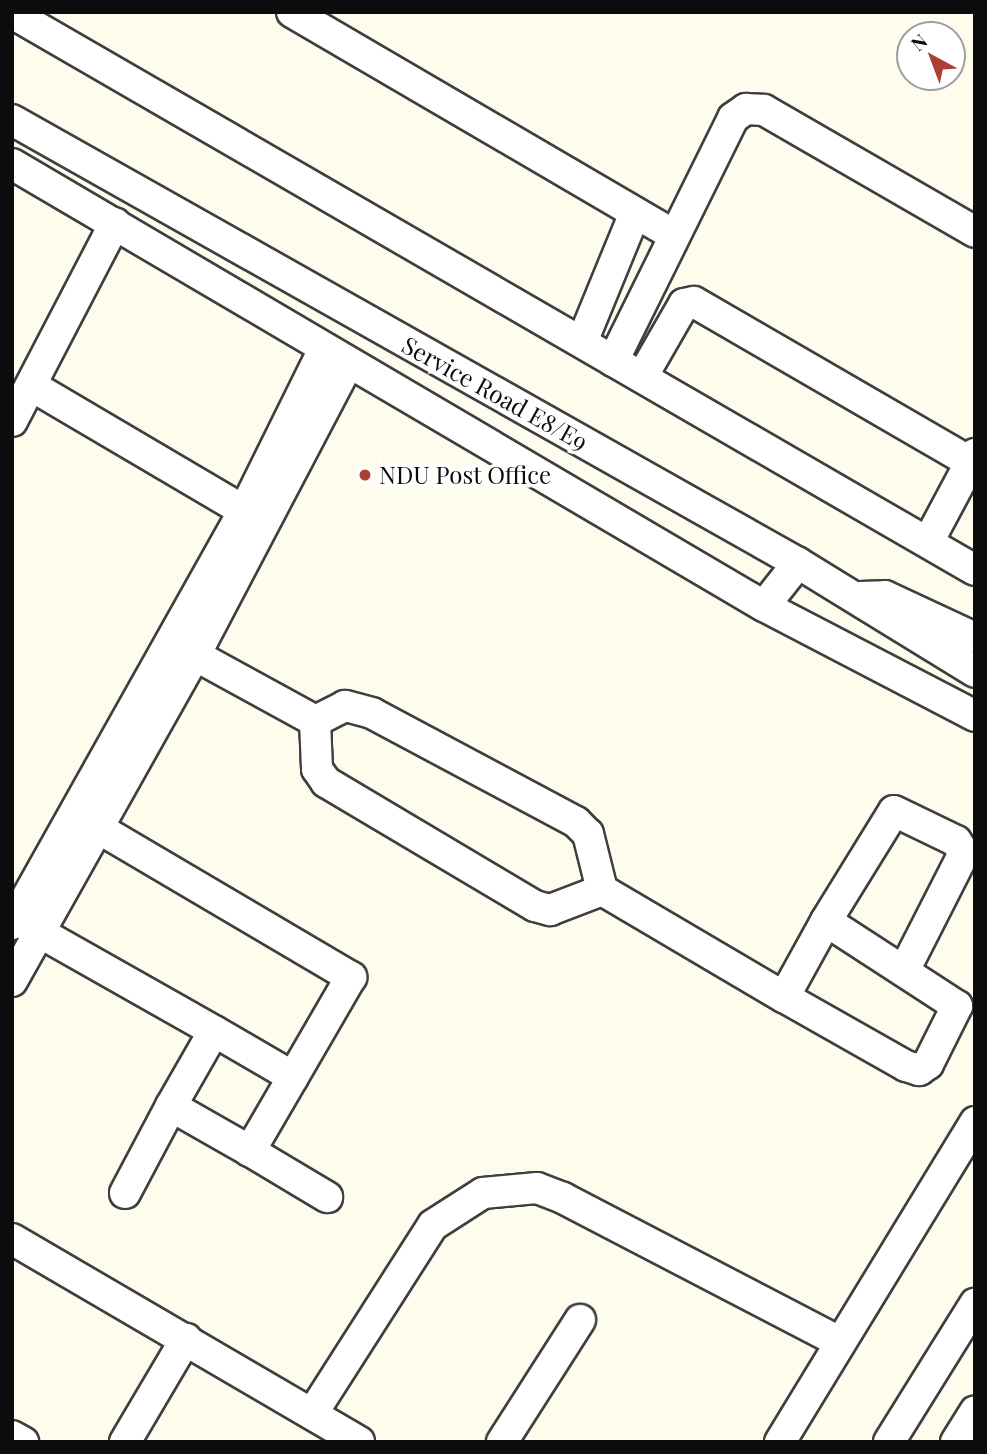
<!DOCTYPE html>
<html>
<head>
<meta charset="utf-8">
<style>
  body { margin:0 }
  #map { position:relative; width:987px; height:1454px; overflow:hidden; background:#fdfced; font-family:"Playfair Display",serif }
  div>[style] { position:absolute }
  [style*='--x'] { left:calc(var(--x)*1px); top:calc(var(--y)*1px); width:calc(var(--w)*1px); rotate:calc(var(--a)*1deg) }
  .roads { filter:drop-shadow(2px 0 #3f3f3f) drop-shadow(-2px 0 #3f3f3f) drop-shadow(0 2px #3f3f3f) drop-shadow(0 -2px #3f3f3f) }
  .minor>* { height:30px; margin:-15px; padding:0 15px; transform-origin:15px; border-radius:15px; background:#fff }
  .dots>* { width:19px; height:19px; translate:-50% -50%; box-sizing:border-box; border:4px solid #fff; border-radius:50% }
  span { translate:-50% -50%; white-space:nowrap; text-align:center; line-height:1.15; -webkit-text-stroke:7px #fff; paint-order:stroke }
  .street-label { font-size:24px; color:#0c0c0c }
  .poi-label { font-size:24px; color:#0c0c0c }
  .left { translate:0 -50%; text-align:left }
  .frame { position:absolute; inset:0; border:14px solid #0c0c0c; pointer-events:none }
  .north { position:absolute; left:896px; top:21px; width:70px; height:70px; box-sizing:border-box; background:#fff; border:2px solid #9e9e9e; border-radius:50%; rotate:319deg; font-size:19px; font-weight:700; line-height:28px; text-align:center; color:#0c0c0c }
  .north::after { content:''; display:block; margin:auto; width:24px; height:32px; background:#ae3d32; clip-path:polygon(50% 0,100% 100%,50% 72%,0 100%) }
</style>
</head>
<body>
<div id="map">
  <div class="roads">
    <div class="minor">
      <i style="--x:292;--y:12;--w:440;--a:30.3"></i>
      <i style="--x:12;--y:13;--w:1112;--a:30.05"></i>
      <i style="--x:12;--y:120;--w:902;--a:29.41"></i>
      <i style="--x:798;--y:563;--w:208;--a:31.6"></i>
      <i style="--x:12;--y:164;--w:872;--a:30.45"></i>
      <i style="--x:764;--y:606;--w:238;--a:27.5"></i>
      <i style="--x:582;--y:342;--w:139;--a:-67.7"></i>
      <i style="--x:613;--y:361;--w:271;--a:-63.7"></i>
      <i style="--x:733;--y:118;--w:16;--a:-35"></i>
      <i style="--x:746;--y:109;--w:18;--a:3"></i>
      <i style="--x:764;--y:110;--w:244;--a:30"></i>
      <i style="--x:642;--y:377;--w:84;--a:-60.1"></i>
      <i style="--x:684;--y:304;--w:10;--a:-11"></i>
      <i style="--x:694;--y:302;--w:325;--a:30.1"></i>
      <i style="--x:32;--y:386;--w:246;--a:30.5"></i>
      <i style="--x:12;--y:421;--w:223;--a:-62.5"></i>
      <i style="--x:928;--y:542;--w:100;--a:-61.9"></i>
      <i style="--x:860;--y:597;--w:25;--a:-2"></i>
      <i style="--x:885;--y:596;--w:99;--a:25"></i>
      <i style="--x:764;--y:606;--w:55;--a:-51.7"></i>
      <i style="--x:171;--y:642;--w:164;--a:28.7"></i>
      <i style="--x:315;--y:721;--w:48;--a:87.6"></i>
      <i style="--x:317;--y:769;--w:16;--a:55"></i>
      <i style="--x:326;--y:782;--w:243;--a:30.7"></i>
      <i style="--x:535;--y:906;--w:16;--a:15"></i>
      <i style="--x:550;--y:910;--w:56;--a:-21"></i>
      <i style="--x:602;--y:890;--w:58;--a:-104"></i>
      <i style="--x:588;--y:834;--w:17;--a:-135"></i>
      <i style="--x:576;--y:822;--w:231;--a:-151.9"></i>
      <i style="--x:372;--y:713;--w:28;--a:-165"></i>
      <i style="--x:345;--y:706;--w:34;--a:153"></i>
      <i style="--x:98;--y:828;--w:294;--a:30.5"></i>
      <i style="--x:351;--y:977;--w:116;--a:120.1"></i>
      <i style="--x:602;--y:890;--w:211;--a:30.5"></i>
      <i style="--x:784;--y:997;--w:140;--a:29.5"></i>
      <i style="--x:906;--y:1066;--w:14;--a:17"></i>
      <i style="--x:919;--y:1070;--w:11;--a:-34"></i>
      <i style="--x:928;--y:1064;--w:65;--a:-63.4"></i>
      <i style="--x:957;--y:1006;--w:156;--a:-147"></i>
      <i style="--x:826;--y:921;--w:87;--a:118.9"></i>
      <i style="--x:826;--y:921;--w:129;--a:-58.3"></i>
      <i style="--x:894;--y:811;--w:69;--a:25.8"></i>
      <i style="--x:956;--y:841;--w:14;--a:56"></i>
      <i style="--x:964;--y:853;--w:130;--a:117"></i>
      <i style="--x:23;--y:923;--w:18;--a:29"></i>
      <i style="--x:39;--y:932;--w:201;--a:29.5"></i>
      <i style="--x:214;--y:1031;--w:91;--a:30.2"></i>
      <i style="--x:293;--y:1077;--w:86;--a:120.2"></i>
      <i style="--x:250;--y:1151;--w:91;--a:-150.3"></i>
      <i style="--x:171;--y:1106;--w:86;--a:-60.2"></i>
      <i style="--x:12;--y:924;--w:474;--a:-60.7"></i>
      <i style="--x:244;--y:511;--w:178;--a:-63.7"></i>
      <i style="--x:12;--y:981;--w:374;--a:-60.7"></i>
      <i style="--x:195;--y:655;--w:327;--a:-62.3"></i>
      <i style="--x:250;--y:1151;--w:90;--a:30.9"></i>
      <i style="--x:125;--y:1193;--w:98;--a:-62.1"></i>
      <i style="--x:12;--y:1239;--w:402;--a:30.3"></i>
      <i style="--x:312;--y:1414;--w:224;--a:-57.4"></i>
      <i style="--x:433;--y:1225;--w:59;--a:-32.6"></i>
      <i style="--x:483;--y:1193;--w:54;--a:-5.3"></i>
      <i style="--x:537;--y:1188;--w:28;--a:21"></i>
      <i style="--x:563;--y:1198;--w:312;--a:27.5"></i>
      <i style="--x:12;--y:1436;--w:13;--a:29"></i>
      <i style="--x:125;--y:1442;--w:120;--a:-59.4"></i>
      <i style="--x:502;--y:1442;--w:145;--a:-57.4"></i>
      <i style="--x:780;--y:1442;--w:375;--a:-58.6"></i>
      <i style="--x:889;--y:1442;--w:163;--a:-58.1"></i>
      <i style="--x:956;--y:1442;--w:36;--a:-58"></i>
    </div>
  </div>
  <div class="dots">
    <i style="left:365px;top:475px;background:#ae3d32"></i>
  </div>
  <div class="street-label">
    <span style="left:495px;top:393px;rotate:29deg">Service Road E8/E9</span>
  </div>
  <div class="poi-label">
    <span class="left" style="left:379px;top:475px">NDU Post Office</span>
  </div>
  <div class="frame"></div>
  <div class="north">N</div>
</div>
</body>
</html>
